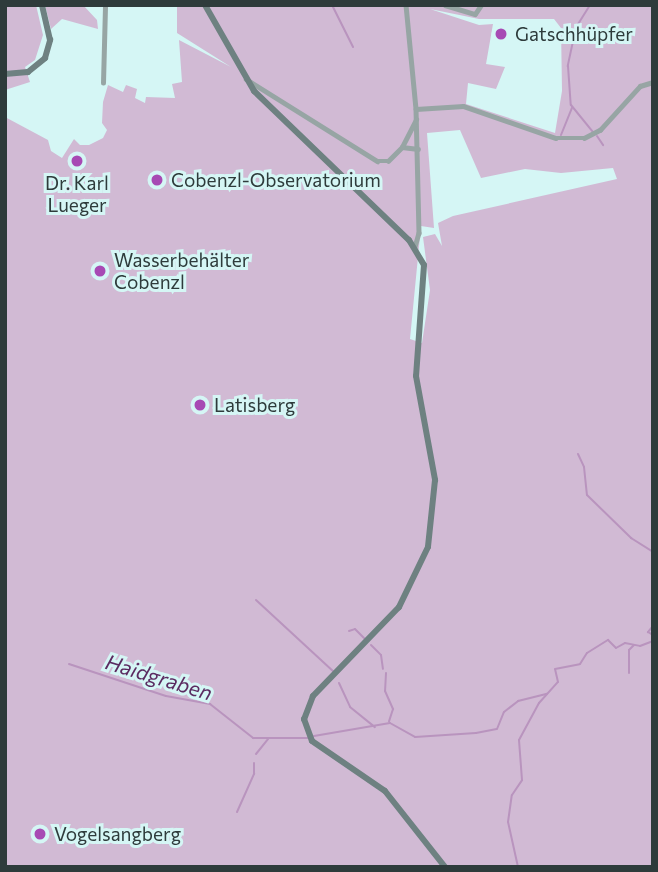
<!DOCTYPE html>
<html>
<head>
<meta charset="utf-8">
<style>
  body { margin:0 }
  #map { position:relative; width:658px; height:872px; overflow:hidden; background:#d5f6f5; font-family:Commissioner,sans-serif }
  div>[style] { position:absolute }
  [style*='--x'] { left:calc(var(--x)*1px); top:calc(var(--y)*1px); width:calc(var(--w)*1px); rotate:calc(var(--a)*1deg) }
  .green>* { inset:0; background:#d1bad4 }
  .stream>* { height:2px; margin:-1px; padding:0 1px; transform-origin:1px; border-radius:1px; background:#b994be }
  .street>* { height:4.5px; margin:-2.25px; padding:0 2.25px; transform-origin:2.25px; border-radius:2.25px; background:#97a5a4 }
  .secondary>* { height:6px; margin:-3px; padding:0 3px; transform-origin:3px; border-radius:3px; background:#6e8181 }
  .dots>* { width:19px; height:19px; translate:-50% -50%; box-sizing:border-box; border:4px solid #d5f6f5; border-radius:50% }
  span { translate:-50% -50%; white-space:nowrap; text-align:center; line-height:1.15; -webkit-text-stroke:6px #d5f6f5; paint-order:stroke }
  .poi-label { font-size:19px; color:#2e3b3b }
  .left { translate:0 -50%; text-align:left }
  .water-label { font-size:21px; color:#5b2b61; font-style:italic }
  .frame { position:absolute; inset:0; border:7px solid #2e3b3b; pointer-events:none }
</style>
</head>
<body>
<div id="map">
  <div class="green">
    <i style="clip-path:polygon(5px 5px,36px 5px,43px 35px,35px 60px,25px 67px,30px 82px,5px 90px)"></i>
    <i style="clip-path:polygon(45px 5px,83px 5px,97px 20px,98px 29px,62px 19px,51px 29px)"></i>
    <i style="clip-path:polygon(evenodd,177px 5px,653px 5px,653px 867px,5px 867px,5px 117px,48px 140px,51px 151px,62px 158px,74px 139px,80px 145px,89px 145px,103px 138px,107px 130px,102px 123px,103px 102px,108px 85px,123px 92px,126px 85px,137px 89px,135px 98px,145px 103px,146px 97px,175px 98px,172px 84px,182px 82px,179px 40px,231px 67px,177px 33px,177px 5px,430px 9px,479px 19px,554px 19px,561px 28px,562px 91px,555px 133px,466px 104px,468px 83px,496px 89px,505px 67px,486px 64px,493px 24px,479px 25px,430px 9px,177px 5px,460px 130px,481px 178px,525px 169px,561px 173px,613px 168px,617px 179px,453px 216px,438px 223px,442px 246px,435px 234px,423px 237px,430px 290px,422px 343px,410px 339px,421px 226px,434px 228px,427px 133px,460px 130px)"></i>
  </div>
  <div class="stream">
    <i style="--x:332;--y:5;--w:47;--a:63.4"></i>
    <i style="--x:590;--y:5;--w:26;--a:122"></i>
    <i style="--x:576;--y:27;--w:40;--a:102"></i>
    <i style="--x:568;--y:66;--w:39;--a:86"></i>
    <i style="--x:571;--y:105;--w:36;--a:51"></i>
    <i style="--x:561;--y:135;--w:29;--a:-68"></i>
    <i style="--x:597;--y:136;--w:11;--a:56"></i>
    <i style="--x:578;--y:454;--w:14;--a:65"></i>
    <i style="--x:584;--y:467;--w:28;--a:84"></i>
    <i style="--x:587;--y:495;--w:62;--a:44.3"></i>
    <i style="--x:631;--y:538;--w:26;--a:32"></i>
    <i style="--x:256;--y:600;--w:105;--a:42.7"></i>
    <i style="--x:653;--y:626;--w:8;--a:130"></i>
    <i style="--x:648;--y:632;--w:6;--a:31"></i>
    <i style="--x:349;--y:631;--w:6;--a:-18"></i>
    <i style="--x:355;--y:629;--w:13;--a:45"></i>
    <i style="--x:371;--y:645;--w:14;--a:45"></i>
    <i style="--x:381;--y:655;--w:14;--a:82"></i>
    <i style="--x:69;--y:664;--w:102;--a:18.3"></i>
    <i style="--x:166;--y:696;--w:45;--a:10.3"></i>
    <i style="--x:210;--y:704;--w:55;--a:38.3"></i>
    <i style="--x:253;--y:738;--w:56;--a:0"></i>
    <i style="--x:386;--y:673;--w:18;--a:93"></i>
    <i style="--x:385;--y:691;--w:20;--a:66"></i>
    <i style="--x:393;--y:709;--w:13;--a:108"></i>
    <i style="--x:629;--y:673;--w:23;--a:-90"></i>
    <i style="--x:629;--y:650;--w:7;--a:-45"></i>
    <i style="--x:339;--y:683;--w:26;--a:65"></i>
    <i style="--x:350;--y:707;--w:32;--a:39"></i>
    <i style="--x:314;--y:736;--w:77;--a:-9.7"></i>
    <i style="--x:390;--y:723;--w:29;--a:29"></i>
    <i style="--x:415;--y:737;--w:61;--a:-3.8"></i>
    <i style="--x:476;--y:733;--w:21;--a:-11"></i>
    <i style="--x:497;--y:729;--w:18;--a:-68"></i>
    <i style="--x:504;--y:712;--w:18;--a:-38"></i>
    <i style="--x:518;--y:701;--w:30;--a:-14"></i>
    <i style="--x:256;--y:754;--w:19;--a:-51"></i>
    <i style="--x:237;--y:812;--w:42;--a:-65.9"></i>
    <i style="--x:254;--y:774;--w:11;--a:-90"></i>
    <i style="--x:518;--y:867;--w:46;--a:-102.5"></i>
    <i style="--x:508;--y:822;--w:27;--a:-82"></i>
    <i style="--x:512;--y:795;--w:18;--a:-56"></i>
    <i style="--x:522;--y:780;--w:40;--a:-94.3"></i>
    <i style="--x:519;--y:740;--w:42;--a:-61.6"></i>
    <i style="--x:539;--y:703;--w:28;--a:-48"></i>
    <i style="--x:558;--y:682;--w:13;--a:-103"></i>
    <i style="--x:555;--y:669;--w:25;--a:-11"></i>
    <i style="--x:580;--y:664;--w:13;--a:-58"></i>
    <i style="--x:587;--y:653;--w:25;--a:-32"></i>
    <i style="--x:608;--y:640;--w:11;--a:45"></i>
    <i style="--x:616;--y:648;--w:10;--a:-29"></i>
    <i style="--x:625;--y:643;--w:15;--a:11"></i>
    <i style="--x:640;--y:646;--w:14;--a:-21"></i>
  </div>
  <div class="street">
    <i style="--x:406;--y:5;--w:104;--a:84.5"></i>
    <i style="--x:416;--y:109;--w:124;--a:88.6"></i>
    <i style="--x:419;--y:233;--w:15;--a:106"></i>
    <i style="--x:445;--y:5;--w:31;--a:17"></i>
    <i style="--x:475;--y:14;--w:11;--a:-56"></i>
    <i style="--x:246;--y:79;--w:155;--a:32"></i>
    <i style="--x:377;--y:161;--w:11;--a:0"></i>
    <i style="--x:388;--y:161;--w:20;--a:-45"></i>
    <i style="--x:402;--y:147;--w:16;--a:7"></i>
    <i style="--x:103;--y:83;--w:78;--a:-88.5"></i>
    <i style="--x:416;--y:109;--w:47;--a:-3.7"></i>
    <i style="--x:463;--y:106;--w:98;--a:19"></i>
    <i style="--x:556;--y:138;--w:28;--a:0"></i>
    <i style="--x:584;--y:138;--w:18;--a:-27"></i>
    <i style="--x:600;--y:130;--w:59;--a:-47.7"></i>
    <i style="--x:640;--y:86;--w:14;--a:-17"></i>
    <i style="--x:402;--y:147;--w:31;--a:-63"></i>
  </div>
  <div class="secondary">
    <i style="--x:205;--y:5;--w:99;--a:60.3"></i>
    <i style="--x:254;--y:91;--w:215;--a:43.9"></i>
    <i style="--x:409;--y:240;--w:29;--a:59"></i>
    <i style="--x:424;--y:265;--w:111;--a:94.1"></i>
    <i style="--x:416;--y:376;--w:106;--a:79.6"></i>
    <i style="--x:435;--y:480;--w:67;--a:96"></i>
    <i style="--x:428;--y:547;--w:67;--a:115.8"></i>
    <i style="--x:399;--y:607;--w:124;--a:134"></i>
    <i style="--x:313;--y:696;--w:25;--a:111"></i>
    <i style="--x:304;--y:719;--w:23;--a:70"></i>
    <i style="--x:312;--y:741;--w:88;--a:34.4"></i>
    <i style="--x:385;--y:791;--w:97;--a:51.7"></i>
    <i style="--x:5;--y:74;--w:23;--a:-5"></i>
    <i style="--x:28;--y:72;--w:22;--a:-39"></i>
    <i style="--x:45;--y:58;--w:19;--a:-74"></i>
    <i style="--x:50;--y:40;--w:36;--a:-103"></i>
  </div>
  <div class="dots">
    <i style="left:501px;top:34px;background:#a74ab4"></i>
    <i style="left:77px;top:161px;background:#a74ab4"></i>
    <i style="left:157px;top:180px;background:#a74ab4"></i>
    <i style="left:100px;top:271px;background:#a74ab4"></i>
    <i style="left:200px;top:405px;background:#a74ab4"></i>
    <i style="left:40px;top:834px;background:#a74ab4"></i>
  </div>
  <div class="poi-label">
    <span class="left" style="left:515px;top:34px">Gatschhüpfer</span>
    <span class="left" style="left:171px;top:180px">Cobenzl-Observatorium</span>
    <span style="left:77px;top:194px">Dr. Karl<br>Lueger</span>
    <span class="left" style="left:114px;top:271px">Wasserbehälter<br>Cobenzl</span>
    <span class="left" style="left:214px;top:405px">Latisberg</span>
    <span class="left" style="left:54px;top:834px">Vogelsangberg</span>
  </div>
  <div class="water-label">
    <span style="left:159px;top:677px;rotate:17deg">Haidgraben</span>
  </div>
  <div class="frame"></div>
</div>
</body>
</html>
